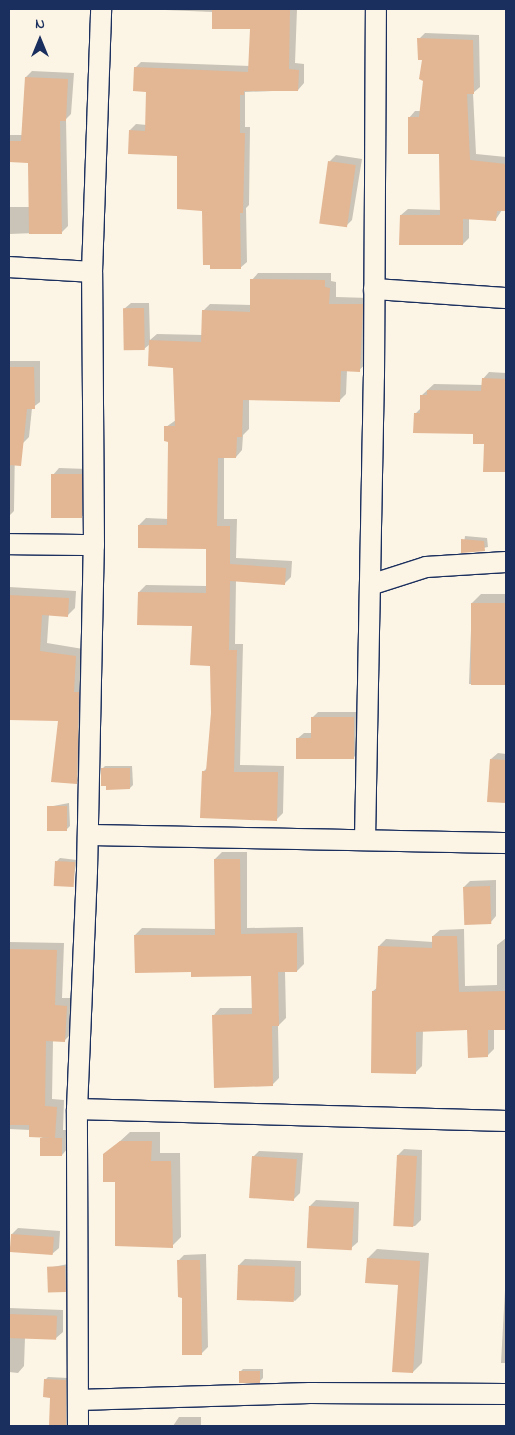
<!DOCTYPE html>
<html>
<head>
<meta charset="utf-8">
<style>
  body { margin:0 }
  #map { position:relative; width:515px; height:1435px; overflow:hidden; background:#fcf5e5; font-family:"Indie Flower",sans-serif }
  div>[style] { position:absolute }
  [style*='--x'] { left:calc(var(--x)*1px); top:calc(var(--y)*1px); width:calc(var(--w)*1px); rotate:calc(var(--a)*1deg) }
  .shadow>* { inset:0; background:#0003 }
  .building>* { inset:0; background:#e3b694; transform-origin:0 0 }
  .roads { filter:drop-shadow(1px 0 #1b2f5e) drop-shadow(-1px 0 #1b2f5e) drop-shadow(0 1px #1b2f5e) drop-shadow(0 -1px #1b2f5e) }
  .street>* { height:20px; margin:-10px; padding:0 10px; transform-origin:10px; border-radius:10px; background:#fcf5e5 }
  span { translate:-50% -50%; white-space:nowrap; text-align:center; line-height:1.15; -webkit-text-stroke:4px #fcf5e5; paint-order:stroke }
  .frame { position:absolute; inset:0; border:10px solid #1b2f5e; pointer-events:none }
  .north { position:absolute; left:15px; top:15px; width:50px; height:50px; -webkit-text-stroke:4px #fcf5e5; paint-order:stroke; rotate:0deg; font-size:14px; font-weight:700; line-height:20px; text-align:center; color:#1b2f5e }
  .north::after { content:''; display:block; margin:auto; width:18px; height:22px; background:#1b2f5e; clip-path:polygon(50% 0,100% 100%,50% 72%,0 100%) }
</style>
</head>
<body>
<div id="map">
  <div class="shadow">
    <i style="clip-path:polygon(141px 9px,297px 9px,295px 63px,304px 64px,304px 83px,298px 90px,245px 92px,245px 127px,250px 127px,249px 205px,246px 208px,247px 262px,240px 268px,203px 209px,178px 154px,130px 130px,136px 124px,147px 125px,147px 90px,135px 68px,141px 62px,250px 66px,251px 28px,213px 12px)"></i>
    <i style="clip-path:polygon(425px 33px,479px 35px,480px 87px,473px 93px,476px 154px,506px 157px,506px 210px,502px 210px,496px 219px,469px 218px,469px 238px,463px 244px,401px 215px,408px 209px,441px 210px,440px 153px,409px 118px,415px 111px,421px 111px,425px 80px,419px 39px)"></i>
    <i style="clip-path:polygon(32px 71px,74px 73px,71px 114px,66px 119px,68px 226px,62px 232px,9px 234px,9px 207px,30px 207px,29px 161px,9px 161px,9px 135px,23px 135px,26px 77px)"></i>
    <i style="clip-path:polygon(336px 155px,362px 159px,352px 220px,346px 226px,330px 161px)"></i>
    <i style="clip-path:polygon(258px 273px,331px 273px,331px 281px,336px 282px,336px 297px,369px 298px,366px 364px,359px 370px,347px 370px,346px 394px,339px 401px,249px 398px,249px 429px,243px 435px,242px 450px,236px 457px,224px 457px,224px 519px,237px 519px,236px 558px,292px 561px,291px 577px,284px 584px,236px 580px,235px 644px,243px 644px,240px 765px,284px 766px,283px 813px,276px 820px,203px 772px,208px 767px,212px 713px,212px 665px,193px 625px,139px 592px,146px 585px,207px 586px,207px 548px,139px 525px,146px 518px,168px 519px,169px 441px,166px 427px,176px 420px,174px 366px,150px 344px,144px 349px,124px 309px,131px 303px,149px 303px,150px 340px,157px 334px,203px 335px,203px 311px,210px 304px,252px 305px,252px 280px)"></i>
    <i style="clip-path:polygon(9px 361px,40px 361px,40px 402px,32px 408px,29px 437px,23px 443px,15px 443px,14px 511px,9px 516px)"></i>
    <i style="clip-path:polygon(489px 372px,506px 373px,506px 470px,485px 470px,485px 442px,475px 432px,415px 414px,421px 408px,421px 396px,434px 384px,483px 385px,483px 379px)"></i>
    <i style="clip-path:polygon(59px 468px,87px 469px,88px 511px,81px 517px,53px 475px)"></i>
    <i style="clip-path:polygon(465px 536px,487px 538px,488px 547px,463px 552px)"></i>
    <i style="clip-path:polygon(9px 587px,76px 591px,75px 608px,67px 616px,49px 614px,47px 643px,83px 649px,84px 775px,76px 783px,60px 720px,9px 719px)"></i>
    <i style="clip-path:polygon(481px 594px,506px 594px,506px 683px,469px 684px,472px 603px)"></i>
    <i style="clip-path:polygon(318px 712px,359px 712px,359px 752px,353px 758px,297px 739px,304px 733px,312px 733px,312px 718px)"></i>
    <i style="clip-path:polygon(498px 753px,506px 754px,506px 802px,488px 801px,491px 759px)"></i>
    <i style="clip-path:polygon(105px 766px,132px 766px,133px 785px,130px 788px,102px 769px)"></i>
    <i style="clip-path:polygon(69px 803px,70px 826px,67px 829px,48px 807px)"></i>
    <i style="clip-path:polygon(222px 852px,247px 852px,247px 928px,303px 927px,304px 964px,297px 971px,285px 971px,286px 1018px,278px 1026px,279px 1078px,272px 1085px,214px 1015px,220px 1008px,253px 1008px,252px 975px,192px 971px,135px 935px,142px 928px,216px 929px,215px 859px)"></i>
    <i style="clip-path:polygon(60px 858px,77px 860px,72px 886px,57px 861px)"></i>
    <i style="clip-path:polygon(496px 880px,496px 916px,490px 923px,464px 887px,470px 881px)"></i>
    <i style="clip-path:polygon(464px 929px,465px 986px,497px 985px,497px 945px,506px 938px,506px 1028px,494px 1029px,494px 1049px,487px 1056px,468px 1029px,423px 1030px,422px 1066px,415px 1073px,373px 991px,378px 987px,379px 946px,386px 939px,433px 942px,433px 936px,440px 930px)"></i>
    <i style="clip-path:polygon(9px 942px,64px 943px,62px 998px,74px 998px,72px 1033px,64px 1041px,53px 1040px,52px 1099px,64px 1100px,63px 1130px,69px 1130px,69px 1147px,62px 1155px,41px 1138px,44px 1136px,30px 1130px,9px 1129px)"></i>
    <i style="clip-path:polygon(130px 1132px,160px 1132px,160px 1153px,180px 1153px,181px 1237px,172px 1246px,116px 1180px,105px 1155px)"></i>
    <i style="clip-path:polygon(404px 1149px,422px 1150px,421px 1220px,415px 1226px,397px 1225px,398px 1155px)"></i>
    <i style="clip-path:polygon(259px 1151px,303px 1153px,300px 1193px,294px 1199px,253px 1157px)"></i>
    <i style="clip-path:polygon(316px 1200px,359px 1202px,358px 1242px,351px 1248px,310px 1206px)"></i>
    <i style="clip-path:polygon(18px 1228px,60px 1231px,59px 1248px,52px 1254px,12px 1234px)"></i>
    <i style="clip-path:polygon(377px 1249px,429px 1253px,422px 1363px,413px 1372px,400px 1284px,368px 1258px)"></i>
    <i style="clip-path:polygon(206px 1254px,208px 1347px,201px 1354px,184px 1296px,178px 1261px,184px 1255px)"></i>
    <i style="clip-path:polygon(245px 1259px,301px 1261px,301px 1295px,295px 1301px,239px 1265px)"></i>
    <i style="clip-path:polygon(68px 1264px,68px 1288px,65px 1291px,48px 1268px)"></i>
    <i style="clip-path:polygon(506px 1272px,506px 1363px,501px 1363px)"></i>
    <i style="clip-path:polygon(9px 1308px,63px 1310px,63px 1332px,56px 1338px,25px 1337px,24px 1366px,18px 1373px,9px 1372px)"></i>
    <i style="clip-path:polygon(243px 1369px,263px 1369px,263px 1378px,260px 1381px,240px 1372px)"></i>
    <i style="clip-path:polygon(48px 1377px,68px 1378px,68px 1426px,51px 1426px,51px 1397px,45px 1380px)"></i>
    <i style="clip-path:polygon(179px 1417px,201px 1417px,201px 1426px,173px 1426px)"></i>
  </div>
  <div class="building">
    <i style="clip-path:polygon(212px 9px,290px 9px,289px 69px,299px 70px,298px 91px,244px 91px,244px 95px,240px 95px,240px 133px,245px 133px,243px 213px,240px 213px,241px 269px,210px 269px,210px 265px,203px 265px,202px 211px,177px 209px,177px 156px,128px 154px,129px 130px,145px 131px,146px 92px,133px 91px,134px 67px,248px 72px,250px 29px,212px 29px)"></i>
    <i style="clip-path:polygon(417px 38px,473px 40px,474px 94px,467px 94px,470px 160px,506px 164px,506px 211px,497px 211px,496px 221px,463px 219px,463px 245px,399px 245px,400px 215px,440px 215px,439px 154px,408px 154px,408px 117px,419px 117px,423px 81px,419px 79px,422px 60px,418px 60px)"></i>
    <i style="clip-path:polygon(25px 77px,68px 79px,66px 121px,60px 121px,62px 234px,29px 234px,28px 163px,9px 162px,9px 141px,21px 141px)"></i>
    <i style="left:328px;top:161px;width:28px;height:63px;rotate:8deg"></i>
    <i style="clip-path:polygon(250px 279px,325px 280px,325px 287px,330px 288px,329px 304px,363px 304px,360px 372px,341px 371px,340px 402px,243px 400px,242px 437px,237px 437px,236px 458px,218px 458px,217px 526px,230px 526px,230px 564px,286px 568px,285px 585px,230px 581px,229px 650px,237px 650px,234px 772px,278px 772px,277px 821px,200px 818px,202px 771px,206px 771px,211px 713px,210px 666px,190px 665px,192px 626px,137px 625px,138px 592px,206px 593px,206px 549px,138px 548px,138px 525px,167px 525px,168px 442px,164px 441px,164px 426px,175px 426px,173px 368px,148px 366px,149px 340px,201px 342px,202px 310px,250px 312px)"></i>
    <i style="left:144px;top:308px;width:42px;height:21px;rotate:89deg"></i>
    <i style="clip-path:polygon(9px 367px,34px 367px,35px 409px,27px 409px,21px 466px,9px 465px)"></i>
    <i style="clip-path:polygon(482px 378px,506px 379px,506px 472px,483px 472px,484px 444px,473px 444px,473px 434px,413px 433px,414px 413px,420px 413px,420px 395px,427px 395px,427px 390px,481px 391px)"></i>
    <i style="left:51px;top:474px;width:31px;height:44px"></i>
    <i style="clip-path:polygon(461px 539px,484px 541px,485px 551px,461px 553px)"></i>
    <i style="clip-path:polygon(9px 595px,69px 598px,68px 617px,42px 615px,40px 651px,76px 656px,74px 692px,79px 692px,77px 784px,51px 782px,58px 721px,9px 720px)"></i>
    <i style="left:471px;top:603px;width:35px;height:82px"></i>
    <i style="clip-path:polygon(311px 717px,354px 717px,354px 759px,296px 759px,296px 738px,311px 738px)"></i>
    <i style="clip-path:polygon(490px 759px,506px 760px,506px 803px,487px 802px)"></i>
    <i style="clip-path:polygon(101px 768px,130px 768px,130px 789px,106px 790px,106px 786px,101px 786px)"></i>
    <i style="left:47px;top:806px;width:20px;height:25px"></i>
    <i style="clip-path:polygon(214px 859px,240px 859px,241px 934px,297px 933px,297px 972px,278px 972px,279px 1026px,272px 1026px,273px 1086px,214px 1088px,212px 1015px,252px 1014px,251px 976px,191px 977px,191px 972px,135px 973px,134px 935px,215px 935px)"></i>
    <i style="left:55px;top:861px;width:20px;height:25px;rotate:3deg"></i>
    <i style="left:490px;top:886px;width:38px;height:27px;rotate:88deg"></i>
    <i style="clip-path:polygon(432px 936px,457px 936px,459px 992px,506px 991px,506px 1030px,488px 1030px,488px 1057px,468px 1058px,467px 1030px,416px 1032px,416px 1074px,371px 1073px,372px 991px,376px 991px,378px 946px,432px 948px)"></i>
    <i style="clip-path:polygon(9px 949px,57px 950px,55px 1005px,67px 1006px,65px 1042px,46px 1041px,45px 1106px,57px 1107px,55px 1138px,62px 1138px,62px 1156px,40px 1156px,40px 1138px,53px 1138px,29px 1137px,29px 1125px,9px 1125px)"></i>
    <i style="clip-path:polygon(120px 1141px,152px 1141px,151px 1161px,171px 1161px,173px 1248px,115px 1246px,115px 1182px,103px 1182px,103px 1154px)"></i>
    <i style="left:397px;top:1155px;width:20px;height:71px;rotate:3deg"></i>
    <i style="left:252px;top:1156px;width:45px;height:42px;rotate:4deg"></i>
    <i style="left:309px;top:1206px;width:45px;height:42px;rotate:3deg"></i>
    <i style="left:11px;top:1234px;width:43px;height:18px;rotate:4deg"></i>
    <i style="clip-path:polygon(367px 1258px,420px 1261px,413px 1373px,392px 1372px,398px 1285px,365px 1283px)"></i>
    <i style="clip-path:polygon(177px 1260px,200px 1260px,202px 1355px,182px 1355px,182px 1298px,178px 1297px)"></i>
    <i style="left:238px;top:1265px;width:57px;height:35px;rotate:2deg"></i>
    <i style="left:65px;top:1266px;width:26px;height:18px;rotate:88deg"></i>
    <i style="left:9px;top:1314px;width:48px;height:24px;rotate:2deg"></i>
    <i style="left:239px;top:1371px;width:21px;height:12px"></i>
    <i style="clip-path:polygon(44px 1379px,66px 1380px,66px 1426px,49px 1426px,50px 1398px,43px 1397px)"></i>
  </div>
  <div class="roads">
    <div class="street">
      <i style="--x:9;--y:267;--w:83;--a:3.4"></i>
      <i style="--x:374;--y:289;--w:132;--a:3.9"></i>
      <i style="--x:9;--y:544;--w:85;--a:0.7"></i>
      <i style="--x:370;--y:585;--w:59;--a:-17.8"></i>
      <i style="--x:426;--y:567;--w:80;--a:-3.6"></i>
      <i style="--x:88;--y:835;--w:418;--a:1.1"></i>
      <i style="--x:365;--y:840;--w:464;--a:-88.9"></i>
      <i style="--x:374;--y:376;--w:367;--a:-89.7"></i>
      <i style="--x:77;--y:1109;--w:429;--a:1.6"></i>
      <i style="--x:78;--y:1400;--w:232;--a:-1.7"></i>
      <i style="--x:310;--y:1393;--w:196;--a:0.3"></i>
      <i style="--x:78;--y:1426;--w:317;--a:-90.2"></i>
      <i style="--x:77;--y:1109;--w:238;--a:-87.6"></i>
      <i style="--x:87;--y:871;--w:326;--a:-88.8"></i>
      <i style="--x:94;--y:545;--w:273;--a:-90.4"></i>
      <i style="--x:92;--y:272;--w:263;--a:-88"></i>
    </div>
  </div>
  <div class="frame"></div>
  <div class="north">N</div>
</div>
</body>
</html>
